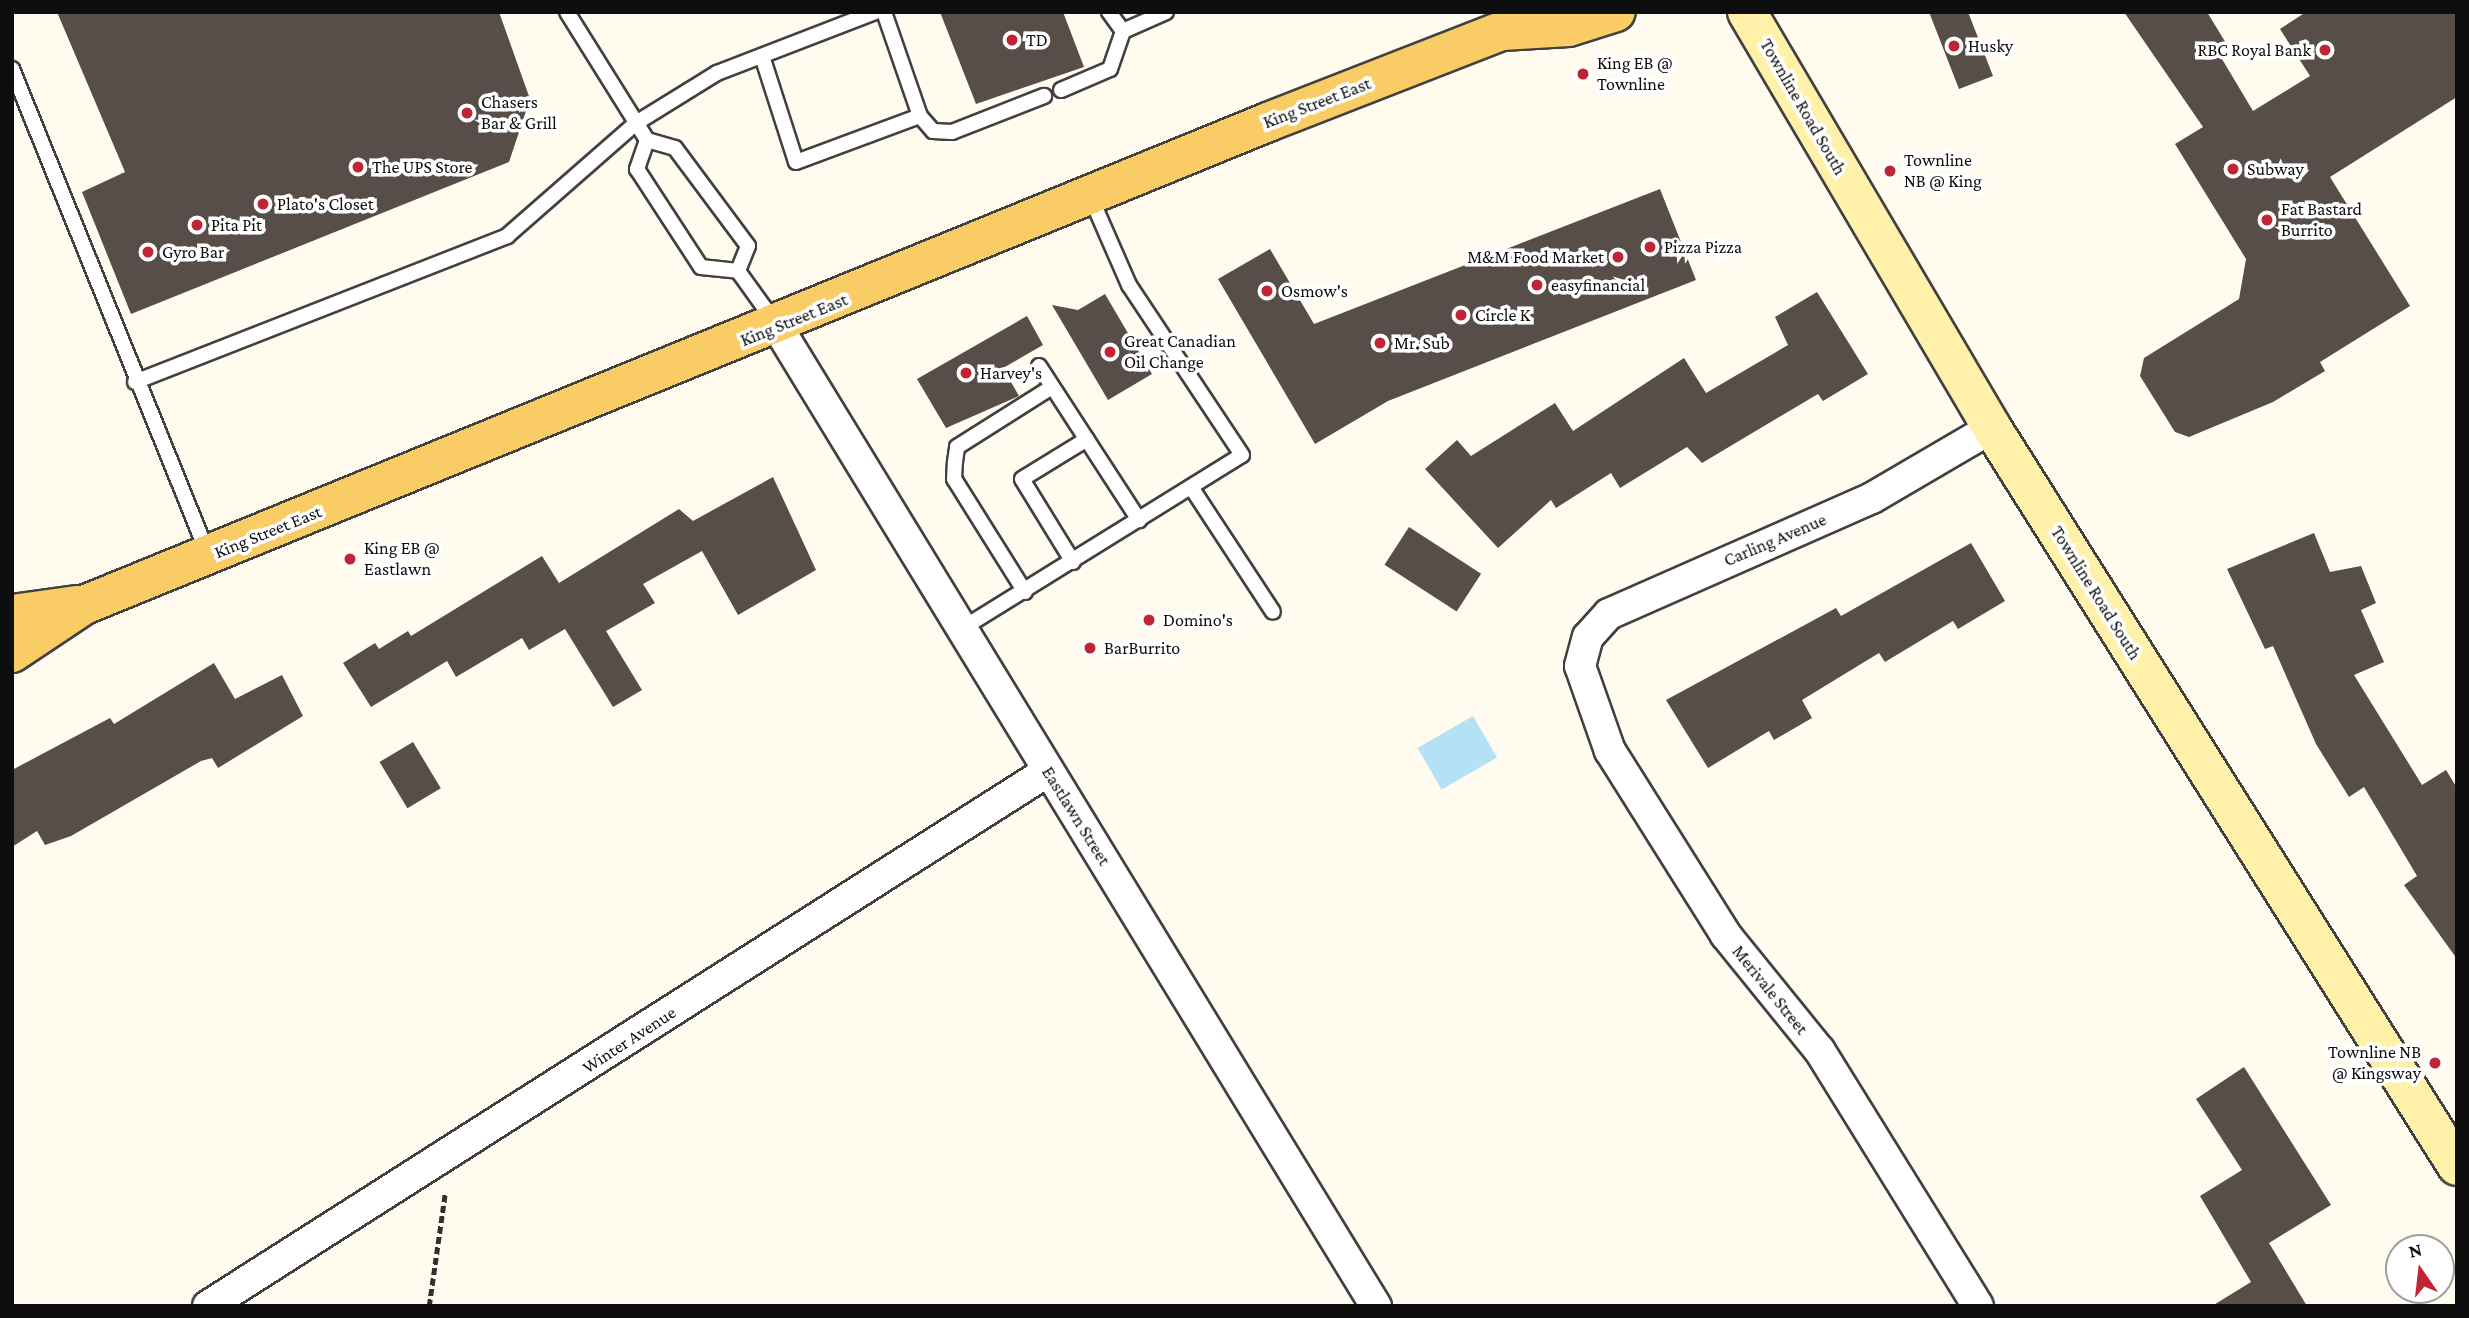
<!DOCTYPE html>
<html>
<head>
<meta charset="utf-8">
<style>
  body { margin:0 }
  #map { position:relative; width:2469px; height:1318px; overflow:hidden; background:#fffbef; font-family:"Crimson Pro",serif }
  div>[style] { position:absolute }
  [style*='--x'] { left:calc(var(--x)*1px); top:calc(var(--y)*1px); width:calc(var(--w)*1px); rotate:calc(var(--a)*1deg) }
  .water>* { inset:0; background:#b4e1f6; transform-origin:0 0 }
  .building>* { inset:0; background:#574e4a; transform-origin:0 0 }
  .path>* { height:4.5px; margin-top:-2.25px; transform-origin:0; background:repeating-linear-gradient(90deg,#303030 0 7px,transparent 0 10.5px) }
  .roads { filter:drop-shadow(2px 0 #414141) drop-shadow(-2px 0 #414141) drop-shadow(0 2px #414141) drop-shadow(0 -2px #414141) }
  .service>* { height:14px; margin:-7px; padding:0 7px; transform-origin:7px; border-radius:7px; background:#fff }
  .minor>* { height:30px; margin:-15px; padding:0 15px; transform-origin:15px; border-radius:15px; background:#fff }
  .secondary>* { height:38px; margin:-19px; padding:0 19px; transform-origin:19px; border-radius:19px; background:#fff1aa }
  .primary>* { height:38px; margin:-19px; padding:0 19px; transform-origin:19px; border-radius:19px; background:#f9cc66 }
  .dots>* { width:19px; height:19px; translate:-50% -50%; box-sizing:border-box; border:4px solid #fff; border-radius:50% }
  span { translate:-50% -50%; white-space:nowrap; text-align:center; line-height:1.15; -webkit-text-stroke:7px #fff; paint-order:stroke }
  .poi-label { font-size:18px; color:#0e0e0e }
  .left { translate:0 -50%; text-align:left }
  .right { translate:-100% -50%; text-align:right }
  .street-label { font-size:18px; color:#0e0e0e }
  .frame { position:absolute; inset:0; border:14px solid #0e0e0e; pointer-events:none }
  .north { position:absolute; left:2385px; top:1234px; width:70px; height:70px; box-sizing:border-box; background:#fff; border:2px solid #9f9f9f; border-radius:50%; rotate:346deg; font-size:19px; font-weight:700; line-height:28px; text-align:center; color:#0e0e0e }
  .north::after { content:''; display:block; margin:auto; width:24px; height:32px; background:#bf2535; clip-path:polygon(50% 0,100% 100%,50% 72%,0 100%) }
</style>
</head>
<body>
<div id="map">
  <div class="water">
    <i style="left:1473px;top:716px;width:48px;height:64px;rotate:60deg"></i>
  </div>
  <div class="building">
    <i style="clip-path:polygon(57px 12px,499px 12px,530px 99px,509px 162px,131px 314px,82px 192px,125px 172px)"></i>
    <i style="clip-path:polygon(940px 12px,1063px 12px,1084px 67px,976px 104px)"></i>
    <i style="clip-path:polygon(1929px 12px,1968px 12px,1993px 76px,1959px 89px)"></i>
    <i style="clip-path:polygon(2124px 12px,2207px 12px,2232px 53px,2222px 59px,2253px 111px,2310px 76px,2280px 29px,2306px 12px,2457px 12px,2457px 97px,2330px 177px,2410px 306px,2320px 362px,2325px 371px,2273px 402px,2189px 437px,2175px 432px,2140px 376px,2144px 358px,2239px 299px,2246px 259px,2175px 144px,2203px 127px)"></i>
    <i style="clip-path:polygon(1660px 189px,1696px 280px,1388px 401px,1315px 444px,1218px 279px,1270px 249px,1314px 324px)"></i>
    <i style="clip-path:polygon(1817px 292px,1868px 374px,1823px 401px,1818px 394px,1702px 463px,1687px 447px,1620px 488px,1611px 473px,1556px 508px,1551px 500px,1498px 548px,1425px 469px,1457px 440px,1471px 456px,1555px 403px,1573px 431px,1684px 358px,1706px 393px,1788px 345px,1775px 317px)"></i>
    <i style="clip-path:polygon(1105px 294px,1152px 374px,1108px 400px,1052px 305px,1078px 310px)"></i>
    <i style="clip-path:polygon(1027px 316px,1043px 345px,1003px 368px,1019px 396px,946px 428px,917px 379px)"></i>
    <i style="clip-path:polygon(773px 477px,816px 570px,738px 615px,702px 551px,643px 584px,655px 603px,606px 631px,642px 690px,613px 707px,565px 629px,529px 650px,522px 638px,456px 677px,447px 661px,371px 707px,343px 663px,375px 643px,379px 649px,408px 631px,411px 636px,542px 556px,559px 583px,679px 509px,693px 521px)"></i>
    <i style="left:1409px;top:527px;width:86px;height:45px;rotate:33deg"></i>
    <i style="clip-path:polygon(2314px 533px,2330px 572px,2361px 566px,2376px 603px,2361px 610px,2384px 662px,2354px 675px,2422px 785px,2446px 770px,2457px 788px,2457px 959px,2404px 885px,2417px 876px,2364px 787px,2349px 797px,2316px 744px,2273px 646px,2265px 649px,2227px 569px)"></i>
    <i style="clip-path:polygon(1971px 543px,2005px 601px,1958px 629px,1953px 621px,1885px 662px,1879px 653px,1802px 700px,1812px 718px,1774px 740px,1769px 731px,1708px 768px,1666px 700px,1836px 608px,1841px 616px)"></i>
    <i style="clip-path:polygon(214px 663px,235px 699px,282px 675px,303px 716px,218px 768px,212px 758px,201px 761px,71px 836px,45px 845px,37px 831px,12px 847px,12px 770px,110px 718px,114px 724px)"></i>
    <i style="left:413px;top:742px;width:54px;height:39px;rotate:59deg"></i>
    <i style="clip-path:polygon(2244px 1067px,2331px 1205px,2269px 1243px,2307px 1306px,2212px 1306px,2251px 1282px,2200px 1196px,2242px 1170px,2196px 1099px)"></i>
  </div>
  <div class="path">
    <i style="--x:429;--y:1306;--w:114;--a:-81.9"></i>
  </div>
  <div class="roads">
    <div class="service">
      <i style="--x:567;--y:12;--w:151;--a:58"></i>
      <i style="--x:647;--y:140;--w:29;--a:16"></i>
      <i style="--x:675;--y:148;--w:122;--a:53.3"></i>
      <i style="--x:748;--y:246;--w:27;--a:112"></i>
      <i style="--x:1109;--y:12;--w:24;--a:54"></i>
      <i style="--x:762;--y:56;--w:111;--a:72.2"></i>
      <i style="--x:796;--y:162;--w:132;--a:-20.4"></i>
      <i style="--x:920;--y:116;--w:110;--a:-109.1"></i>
      <i style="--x:12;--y:69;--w:523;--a:68"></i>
      <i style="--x:1061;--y:90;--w:53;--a:-23.2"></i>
      <i style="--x:1110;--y:69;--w:40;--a:-71.1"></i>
      <i style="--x:1123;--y:31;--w:47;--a:-23.8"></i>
      <i style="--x:920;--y:116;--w:20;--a:49"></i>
      <i style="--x:933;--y:131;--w:19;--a:3"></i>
      <i style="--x:952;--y:132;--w:99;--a:-21.4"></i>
      <i style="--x:647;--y:140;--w:31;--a:109"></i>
      <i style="--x:637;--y:169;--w:117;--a:56.9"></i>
      <i style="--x:701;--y:267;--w:37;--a:6"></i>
      <i style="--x:738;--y:271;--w:62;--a:54.2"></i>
      <i style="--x:1039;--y:366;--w:184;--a:57"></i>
      <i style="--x:135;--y:382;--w:400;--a:-21.4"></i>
      <i style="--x:507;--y:236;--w:171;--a:-41.2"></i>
      <i style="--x:636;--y:123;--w:95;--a:-31.7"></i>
      <i style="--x:717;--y:73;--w:169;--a:-21.1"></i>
      <i style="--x:1191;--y:487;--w:149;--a:56.7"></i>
      <i style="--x:1073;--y:562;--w:97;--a:-121.6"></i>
      <i style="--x:1022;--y:479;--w:76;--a:-31.6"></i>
      <i style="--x:1025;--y:592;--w:133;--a:-122.1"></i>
      <i style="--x:954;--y:479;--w:17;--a:-87"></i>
      <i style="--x:955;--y:462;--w:15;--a:-82"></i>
      <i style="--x:957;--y:447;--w:112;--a:-32.3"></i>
      <i style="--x:963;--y:628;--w:328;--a:-31.8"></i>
      <i style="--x:1242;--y:455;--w:204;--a:-123.6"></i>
      <i style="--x:1129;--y:285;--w:95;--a:-113.6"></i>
    </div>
    <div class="minor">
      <i style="--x:777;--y:326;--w:1149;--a:58.57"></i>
      <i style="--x:208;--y:1306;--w:996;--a:-32.49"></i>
      <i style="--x:1978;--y:1306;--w:301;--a:-121.8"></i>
      <i style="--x:1819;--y:1050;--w:148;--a:-129"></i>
      <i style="--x:1726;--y:935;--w:218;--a:-122.2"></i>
      <i style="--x:1610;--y:751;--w:90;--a:-109.4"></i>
      <i style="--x:1580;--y:666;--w:30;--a:-75"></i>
      <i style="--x:1588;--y:637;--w:31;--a:-48"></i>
      <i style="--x:1609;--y:614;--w:287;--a:-23.8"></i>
      <i style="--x:1872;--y:498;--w:139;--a:-30.3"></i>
    </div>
    <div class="secondary">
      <i style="--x:1747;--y:12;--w:483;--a:59.5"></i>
      <i style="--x:1992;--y:428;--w:872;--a:57.79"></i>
    </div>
    <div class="primary">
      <i style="--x:12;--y:614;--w:67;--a:-7.8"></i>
      <i style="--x:12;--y:653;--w:87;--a:-33.7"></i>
      <i style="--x:84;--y:605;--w:1279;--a:-22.19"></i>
      <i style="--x:1268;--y:122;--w:251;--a:-21.3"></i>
      <i style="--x:1502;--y:31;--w:67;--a:-3.4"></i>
      <i style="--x:1569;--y:27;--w:49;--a:-17.7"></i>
    </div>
  </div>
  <div class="dots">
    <i style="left:1012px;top:40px;background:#bf2535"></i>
    <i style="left:1954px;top:46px;background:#bf2535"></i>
    <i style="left:2325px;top:50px;background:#bf2535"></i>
    <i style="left:1583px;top:74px;background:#bf2535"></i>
    <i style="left:467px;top:113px;background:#bf2535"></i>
    <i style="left:358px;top:167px;background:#bf2535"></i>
    <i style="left:2233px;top:169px;background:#bf2535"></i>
    <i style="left:1890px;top:171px;background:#bf2535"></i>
    <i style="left:263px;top:204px;background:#bf2535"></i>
    <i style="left:2267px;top:220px;background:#bf2535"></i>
    <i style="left:197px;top:225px;background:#bf2535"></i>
    <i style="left:1650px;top:247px;background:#bf2535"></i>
    <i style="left:148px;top:252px;background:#bf2535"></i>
    <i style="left:1618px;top:257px;background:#bf2535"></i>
    <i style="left:1537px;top:285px;background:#bf2535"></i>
    <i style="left:1267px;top:291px;background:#bf2535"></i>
    <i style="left:1461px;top:315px;background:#bf2535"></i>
    <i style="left:1380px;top:343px;background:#bf2535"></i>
    <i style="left:1110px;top:352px;background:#bf2535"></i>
    <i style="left:966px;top:373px;background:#bf2535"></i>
    <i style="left:350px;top:559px;background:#bf2535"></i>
    <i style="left:1149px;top:620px;background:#bf2535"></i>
    <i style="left:1090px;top:648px;background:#bf2535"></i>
    <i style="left:2435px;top:1063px;background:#bf2535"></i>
  </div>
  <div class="poi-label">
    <span class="left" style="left:1026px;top:40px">TD</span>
    <span class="left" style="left:1968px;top:46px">Husky</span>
    <span class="right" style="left:2311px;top:50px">RBC Royal Bank</span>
    <span class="left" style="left:1597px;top:74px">King EB @<br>Townline</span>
    <span class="left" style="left:481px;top:113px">Chasers<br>Bar &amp; Grill</span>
    <span class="left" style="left:1904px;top:171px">Townline<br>NB @ King</span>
    <span class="left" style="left:372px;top:167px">The UPS Store</span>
    <span class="left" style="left:2247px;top:169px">Subway</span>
    <span class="left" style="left:277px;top:204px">Plato's Closet</span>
    <span class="left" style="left:2281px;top:220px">Fat Bastard<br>Burrito</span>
    <span class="left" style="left:211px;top:225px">Pita Pit</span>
    <span class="left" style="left:1664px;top:247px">Pizza Pizza</span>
    <span class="left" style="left:162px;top:252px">Gyro Bar</span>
    <span class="right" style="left:1604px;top:257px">M&amp;M Food Market</span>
    <span class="left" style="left:1551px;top:285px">easyfinancial</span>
    <span class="left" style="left:1281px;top:291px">Osmow's</span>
    <span class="left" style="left:1475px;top:315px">Circle K</span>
    <span class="left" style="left:1124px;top:352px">Great Canadian<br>Oil Change</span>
    <span class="left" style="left:1394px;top:343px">Mr. Sub</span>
    <span class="left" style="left:980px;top:373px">Harvey's</span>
    <span class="left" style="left:364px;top:559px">King EB @<br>Eastlawn</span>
    <span class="left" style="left:1163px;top:620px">Domino's</span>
    <span class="left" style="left:1104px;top:648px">BarBurrito</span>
    <span class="right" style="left:2421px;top:1063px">Townline NB<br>@ Kingsway</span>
  </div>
  <div class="street-label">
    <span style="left:1317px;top:103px;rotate:-21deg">King Street East</span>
    <span style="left:1803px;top:107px;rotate:60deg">Townline Road South</span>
    <span style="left:794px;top:320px;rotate:-22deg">King Street East</span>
    <span style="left:268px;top:532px;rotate:-22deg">King Street East</span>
    <span style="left:1775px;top:540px;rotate:-23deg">Carling Avenue</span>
    <span style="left:2096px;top:593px;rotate:58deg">Townline Road South</span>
    <span style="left:1076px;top:816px;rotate:58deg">Eastlawn Street</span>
    <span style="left:1770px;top:990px;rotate:51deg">Merivale Street</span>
    <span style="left:629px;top:1040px;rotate:-33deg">Winter Avenue</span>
  </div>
  <div class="frame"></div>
  <div class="north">N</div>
</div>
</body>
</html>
